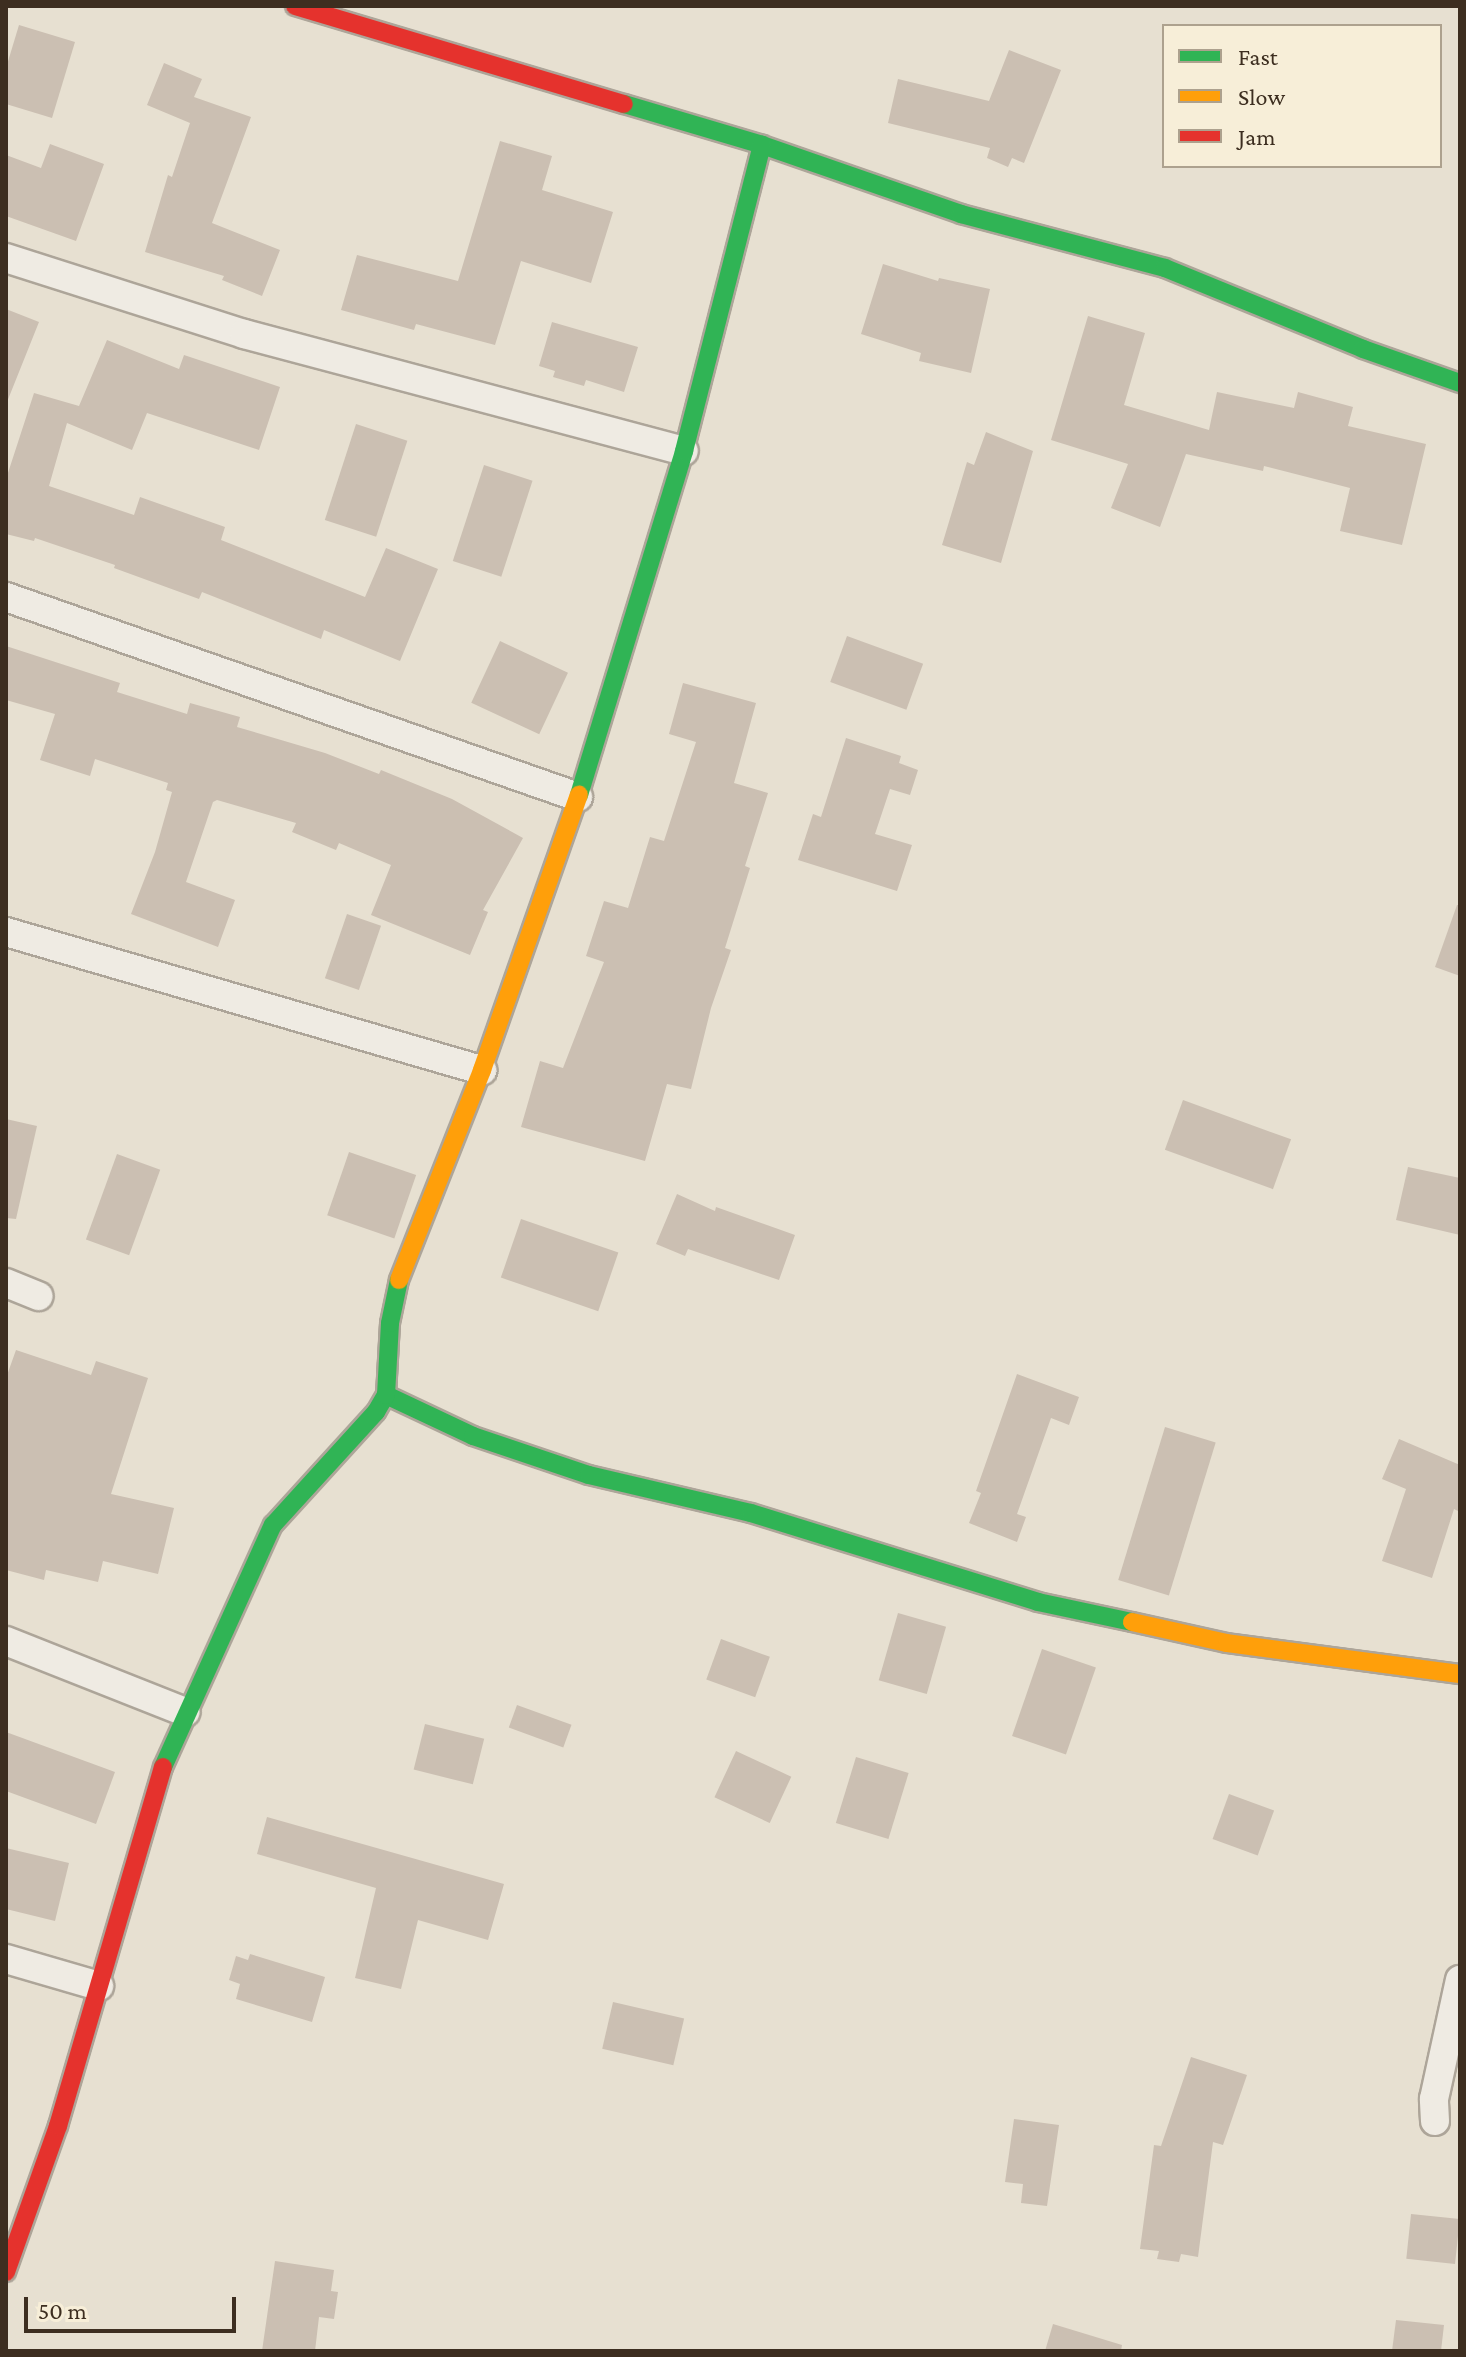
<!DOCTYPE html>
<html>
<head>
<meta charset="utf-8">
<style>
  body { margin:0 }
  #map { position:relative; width:1466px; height:2357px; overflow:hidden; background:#e7e0d1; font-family:"Crimson Pro",serif }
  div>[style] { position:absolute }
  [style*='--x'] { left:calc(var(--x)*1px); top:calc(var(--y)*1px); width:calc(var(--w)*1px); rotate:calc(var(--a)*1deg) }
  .building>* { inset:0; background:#cbbfb2; transform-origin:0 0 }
  .roads { filter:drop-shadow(2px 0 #ada599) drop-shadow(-2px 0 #ada599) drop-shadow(0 2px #ada599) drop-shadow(0 -2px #ada599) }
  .street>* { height:28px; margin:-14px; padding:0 14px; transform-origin:14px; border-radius:14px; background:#efebe3 }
  .fast>* { height:18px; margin:-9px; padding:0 9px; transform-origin:9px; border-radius:9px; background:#30b455 }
  .slow>* { height:18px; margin:-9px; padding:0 9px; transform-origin:9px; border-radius:9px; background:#ff9f0a }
  .jam>* { height:18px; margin:-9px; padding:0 9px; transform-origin:9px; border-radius:9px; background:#e5322d }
  span { translate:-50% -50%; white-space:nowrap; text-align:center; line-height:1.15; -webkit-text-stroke:8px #f7eed8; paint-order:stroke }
  .frame { position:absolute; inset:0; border:8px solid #3d2e20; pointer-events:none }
  .legend { position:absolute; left:1162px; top:24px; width:280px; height:144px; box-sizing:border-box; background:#f7eed8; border:2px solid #ada18e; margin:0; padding:10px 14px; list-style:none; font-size:24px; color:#3d2e20 }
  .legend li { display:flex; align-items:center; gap:16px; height:40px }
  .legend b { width:40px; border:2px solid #ada18e }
  .scale { position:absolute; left:24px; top:2297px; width:212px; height:36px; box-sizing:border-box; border:4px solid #3d2e20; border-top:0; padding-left:10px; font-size:24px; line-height:28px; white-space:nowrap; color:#3d2e20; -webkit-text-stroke:6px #f7eed8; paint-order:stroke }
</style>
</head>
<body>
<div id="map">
  <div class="building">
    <i style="clip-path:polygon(19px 25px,75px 42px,52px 118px,6px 104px,6px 68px)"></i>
    <i style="clip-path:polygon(1009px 50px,1061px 70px,1024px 163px,1012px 158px,1008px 167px,987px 158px,990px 148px,888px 123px,898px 79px,989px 101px)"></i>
    <i style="clip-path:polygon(164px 63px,202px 79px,194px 97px,251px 117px,212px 223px,280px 250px,262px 296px,222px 280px,224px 276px,145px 252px,168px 175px,172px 177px,190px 123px,147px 105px)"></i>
    <i style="clip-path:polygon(500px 141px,552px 156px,542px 190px,613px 212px,591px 283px,521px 261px,495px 345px,416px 324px,414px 330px,341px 310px,357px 255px,458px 281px)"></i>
    <i style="clip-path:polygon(50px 144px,104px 164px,76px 241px,6px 216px,6px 155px,41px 168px)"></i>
    <i style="clip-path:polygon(883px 264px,938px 281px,939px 278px,990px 289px,971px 373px,919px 361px,921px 353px,861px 334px)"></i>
    <i style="clip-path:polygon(6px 309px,39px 322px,7px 402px,6px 402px)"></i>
    <i style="clip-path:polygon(1088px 316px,1145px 333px,1124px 405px,1209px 430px,1217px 392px,1294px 408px,1298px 392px,1353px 407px,1348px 426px,1426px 444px,1402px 545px,1340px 531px,1350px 488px,1264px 466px,1263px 471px,1186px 454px,1160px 527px,1111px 508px,1128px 464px,1051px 440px)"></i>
    <i style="clip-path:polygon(552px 322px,638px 347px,624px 392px,586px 380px,584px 386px,553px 377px,555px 371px,539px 366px)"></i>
    <i style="clip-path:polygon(107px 340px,179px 369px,184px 355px,280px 387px,259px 450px,147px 413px,132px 450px,67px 423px,49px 486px,134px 515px,140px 497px,225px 527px,221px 540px,365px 597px,386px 548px,438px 569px,400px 661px,324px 630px,321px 639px,202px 592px,199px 599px,114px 568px,115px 565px,35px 538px,34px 541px,6px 534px,6px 479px,34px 393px,79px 406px)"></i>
    <i style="left:356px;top:424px;width:54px;height:101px;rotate:18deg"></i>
    <i style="clip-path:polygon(986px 432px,1033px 451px,1001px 563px,942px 545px,967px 462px,974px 465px)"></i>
    <i style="left:484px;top:465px;width:51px;height:101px;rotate:18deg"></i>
    <i style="left:847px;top:636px;width:81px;height:49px;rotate:20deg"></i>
    <i style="left:500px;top:641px;width:75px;height:68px;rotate:25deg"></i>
    <i style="clip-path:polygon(6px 646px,120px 683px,117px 692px,187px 714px,190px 703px,240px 717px,237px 727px,325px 753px,379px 774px,381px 770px,452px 799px,523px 838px,483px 910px,488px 912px,470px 955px,371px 915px,391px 865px,339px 843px,336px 850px,292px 832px,296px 823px,217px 800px,213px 802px,186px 882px,235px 900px,218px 947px,131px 914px,155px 852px,172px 792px,166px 790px,168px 783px,95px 759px,90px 776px,40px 760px,55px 714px,6px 700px)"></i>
    <i style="clip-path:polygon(683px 683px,756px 703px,734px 783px,768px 793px,745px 866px,750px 868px,725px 948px,731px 950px,711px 1008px,691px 1089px,667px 1084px,645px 1161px,521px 1127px,540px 1061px,563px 1068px,604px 962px,586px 956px,604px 901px,628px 908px,650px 837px,664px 841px,696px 742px,669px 734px)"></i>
    <i style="clip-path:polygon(846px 738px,901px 756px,899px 763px,918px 770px,910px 795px,890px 789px,875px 834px,912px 845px,897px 891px,798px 860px,813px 814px,821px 817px)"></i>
    <i style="clip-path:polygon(1457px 905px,1460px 905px,1460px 976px,1435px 967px)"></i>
    <i style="left:347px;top:914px;width:36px;height:68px;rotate:19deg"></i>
    <i style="left:1183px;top:1100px;width:115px;height:53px;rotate:20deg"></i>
    <i style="clip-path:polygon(6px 1119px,37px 1126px,16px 1219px,6px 1218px)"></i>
    <i style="left:349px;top:1152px;width:71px;height:67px;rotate:19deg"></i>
    <i style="left:117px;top:1154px;width:46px;height:91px;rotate:20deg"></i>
    <i style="clip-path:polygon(1408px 1167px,1460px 1178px,1460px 1235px,1396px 1220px)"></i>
    <i style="clip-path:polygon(677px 1194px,715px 1211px,716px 1207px,795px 1235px,779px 1280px,688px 1249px,685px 1256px,656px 1244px)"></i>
    <i style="left:521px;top:1219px;width:103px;height:62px;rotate:19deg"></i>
    <i style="clip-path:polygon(16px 1350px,91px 1375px,96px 1361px,148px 1378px,111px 1494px,174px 1508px,158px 1574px,103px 1561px,98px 1582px,46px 1570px,44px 1580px,6px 1570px,6px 1378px)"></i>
    <i style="clip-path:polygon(1017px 1374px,1079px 1397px,1069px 1425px,1051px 1418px,1017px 1514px,1026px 1517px,1017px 1542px,969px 1523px,981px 1493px,976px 1491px)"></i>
    <i style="left:1165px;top:1427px;width:53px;height:160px;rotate:17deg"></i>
    <i style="clip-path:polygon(1399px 1439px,1460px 1465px,1460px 1512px,1454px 1509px,1432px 1578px,1382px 1561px,1406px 1489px,1382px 1479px)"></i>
    <i style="left:898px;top:1613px;width:50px;height:70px;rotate:16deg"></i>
    <i style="left:721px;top:1639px;width:52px;height:43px;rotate:20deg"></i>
    <i style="left:1042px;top:1649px;width:57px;height:92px;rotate:19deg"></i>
    <i style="left:517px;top:1705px;width:58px;height:24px;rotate:20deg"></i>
    <i style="left:425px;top:1724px;width:61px;height:47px;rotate:14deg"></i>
    <i style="clip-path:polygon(6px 1732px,115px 1772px,96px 1824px,6px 1791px)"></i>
    <i style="left:736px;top:1751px;width:61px;height:51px;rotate:25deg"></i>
    <i style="left:856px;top:1757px;width:55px;height:69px;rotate:17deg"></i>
    <i style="left:1229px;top:1794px;width:48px;height:48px;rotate:20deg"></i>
    <i style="clip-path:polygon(267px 1817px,504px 1884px,488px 1940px,418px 1920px,401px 1989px,355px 1978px,376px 1888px,257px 1854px)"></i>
    <i style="clip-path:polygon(6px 1848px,69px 1863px,55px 1921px,6px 1909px)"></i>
    <i style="clip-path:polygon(250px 1954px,325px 1977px,312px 2022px,236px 1999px,240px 1984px,229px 1980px,236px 1956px,248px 1960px)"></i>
    <i style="left:613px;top:2002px;width:73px;height:48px;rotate:13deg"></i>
    <i style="clip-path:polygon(1191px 2057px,1247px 2075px,1223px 2145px,1213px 2142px,1198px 2257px,1181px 2254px,1179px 2262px,1157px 2259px,1159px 2251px,1140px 2249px,1154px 2145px,1161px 2146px)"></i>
    <i style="clip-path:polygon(1014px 2119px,1059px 2125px,1047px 2206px,1021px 2203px,1023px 2184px,1005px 2182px)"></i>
    <i style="left:1411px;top:2214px;width:49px;height:45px;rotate:6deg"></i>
    <i style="clip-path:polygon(275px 2261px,334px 2270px,331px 2291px,338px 2292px,334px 2319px,319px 2317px,315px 2351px,262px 2351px)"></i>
    <i style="clip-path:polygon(1396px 2320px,1444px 2325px,1441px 2351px,1392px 2351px)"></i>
    <i style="clip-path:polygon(1053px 2324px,1122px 2345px,1121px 2351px,1045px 2351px)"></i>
  </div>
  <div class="roads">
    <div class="street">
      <i style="--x:6;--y:258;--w:250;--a:17.7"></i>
      <i style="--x:244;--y:334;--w:455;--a:14.9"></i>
      <i style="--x:6;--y:597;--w:606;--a:19.27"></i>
      <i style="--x:6;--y:932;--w:496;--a:16.2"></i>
      <i style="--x:6;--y:1283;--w:35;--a:22"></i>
      <i style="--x:6;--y:1641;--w:193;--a:21.6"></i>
      <i style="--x:6;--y:1959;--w:97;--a:16.2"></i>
      <i style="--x:1435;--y:2121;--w:22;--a:-93"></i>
      <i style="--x:1434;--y:2099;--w:122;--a:-77.7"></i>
    </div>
    <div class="fast">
      <i style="--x:624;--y:104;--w:144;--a:16.5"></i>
      <i style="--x:762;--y:145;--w:211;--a:19.1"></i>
      <i style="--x:961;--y:214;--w:211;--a:14.8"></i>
      <i style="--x:1165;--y:268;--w:214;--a:22.2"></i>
      <i style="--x:1363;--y:349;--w:103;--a:19.3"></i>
      <i style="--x:579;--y:795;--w:360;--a:-73"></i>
      <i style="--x:684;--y:451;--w:316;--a:-75.7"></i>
      <i style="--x:386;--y:1395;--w:96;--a:25.2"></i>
      <i style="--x:473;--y:1436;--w:122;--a:18.6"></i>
      <i style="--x:589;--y:1475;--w:166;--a:13.2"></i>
      <i style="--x:751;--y:1513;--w:300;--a:17.2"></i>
      <i style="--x:1038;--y:1602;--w:96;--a:12"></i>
      <i style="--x:163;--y:1767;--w:266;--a:-65.6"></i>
      <i style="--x:273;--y:1525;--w:153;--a:-47.7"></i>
      <i style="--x:376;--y:1412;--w:20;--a:-60"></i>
      <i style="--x:386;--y:1395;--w:72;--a:-86.8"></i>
      <i style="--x:390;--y:1323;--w:44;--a:-78.2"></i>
    </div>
    <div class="slow">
      <i style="--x:399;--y:1280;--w:226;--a:-68.4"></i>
      <i style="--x:482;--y:1070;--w:292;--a:-70.6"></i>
      <i style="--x:1132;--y:1622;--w:97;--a:12.5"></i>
      <i style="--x:1227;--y:1643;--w:235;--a:7.6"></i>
    </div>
    <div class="jam">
      <i style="--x:295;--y:6;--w:343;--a:16.6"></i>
      <i style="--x:6;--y:2272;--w:155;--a:-70.4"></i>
      <i style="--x:58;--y:2126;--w:374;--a:-73.7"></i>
    </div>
  </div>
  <div class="frame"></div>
  <ul class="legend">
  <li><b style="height:10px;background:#30b455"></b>Fast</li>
  <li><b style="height:10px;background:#ff9f0a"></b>Slow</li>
  <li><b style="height:10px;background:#e5322d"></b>Jam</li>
  </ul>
  <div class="scale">50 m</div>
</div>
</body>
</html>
